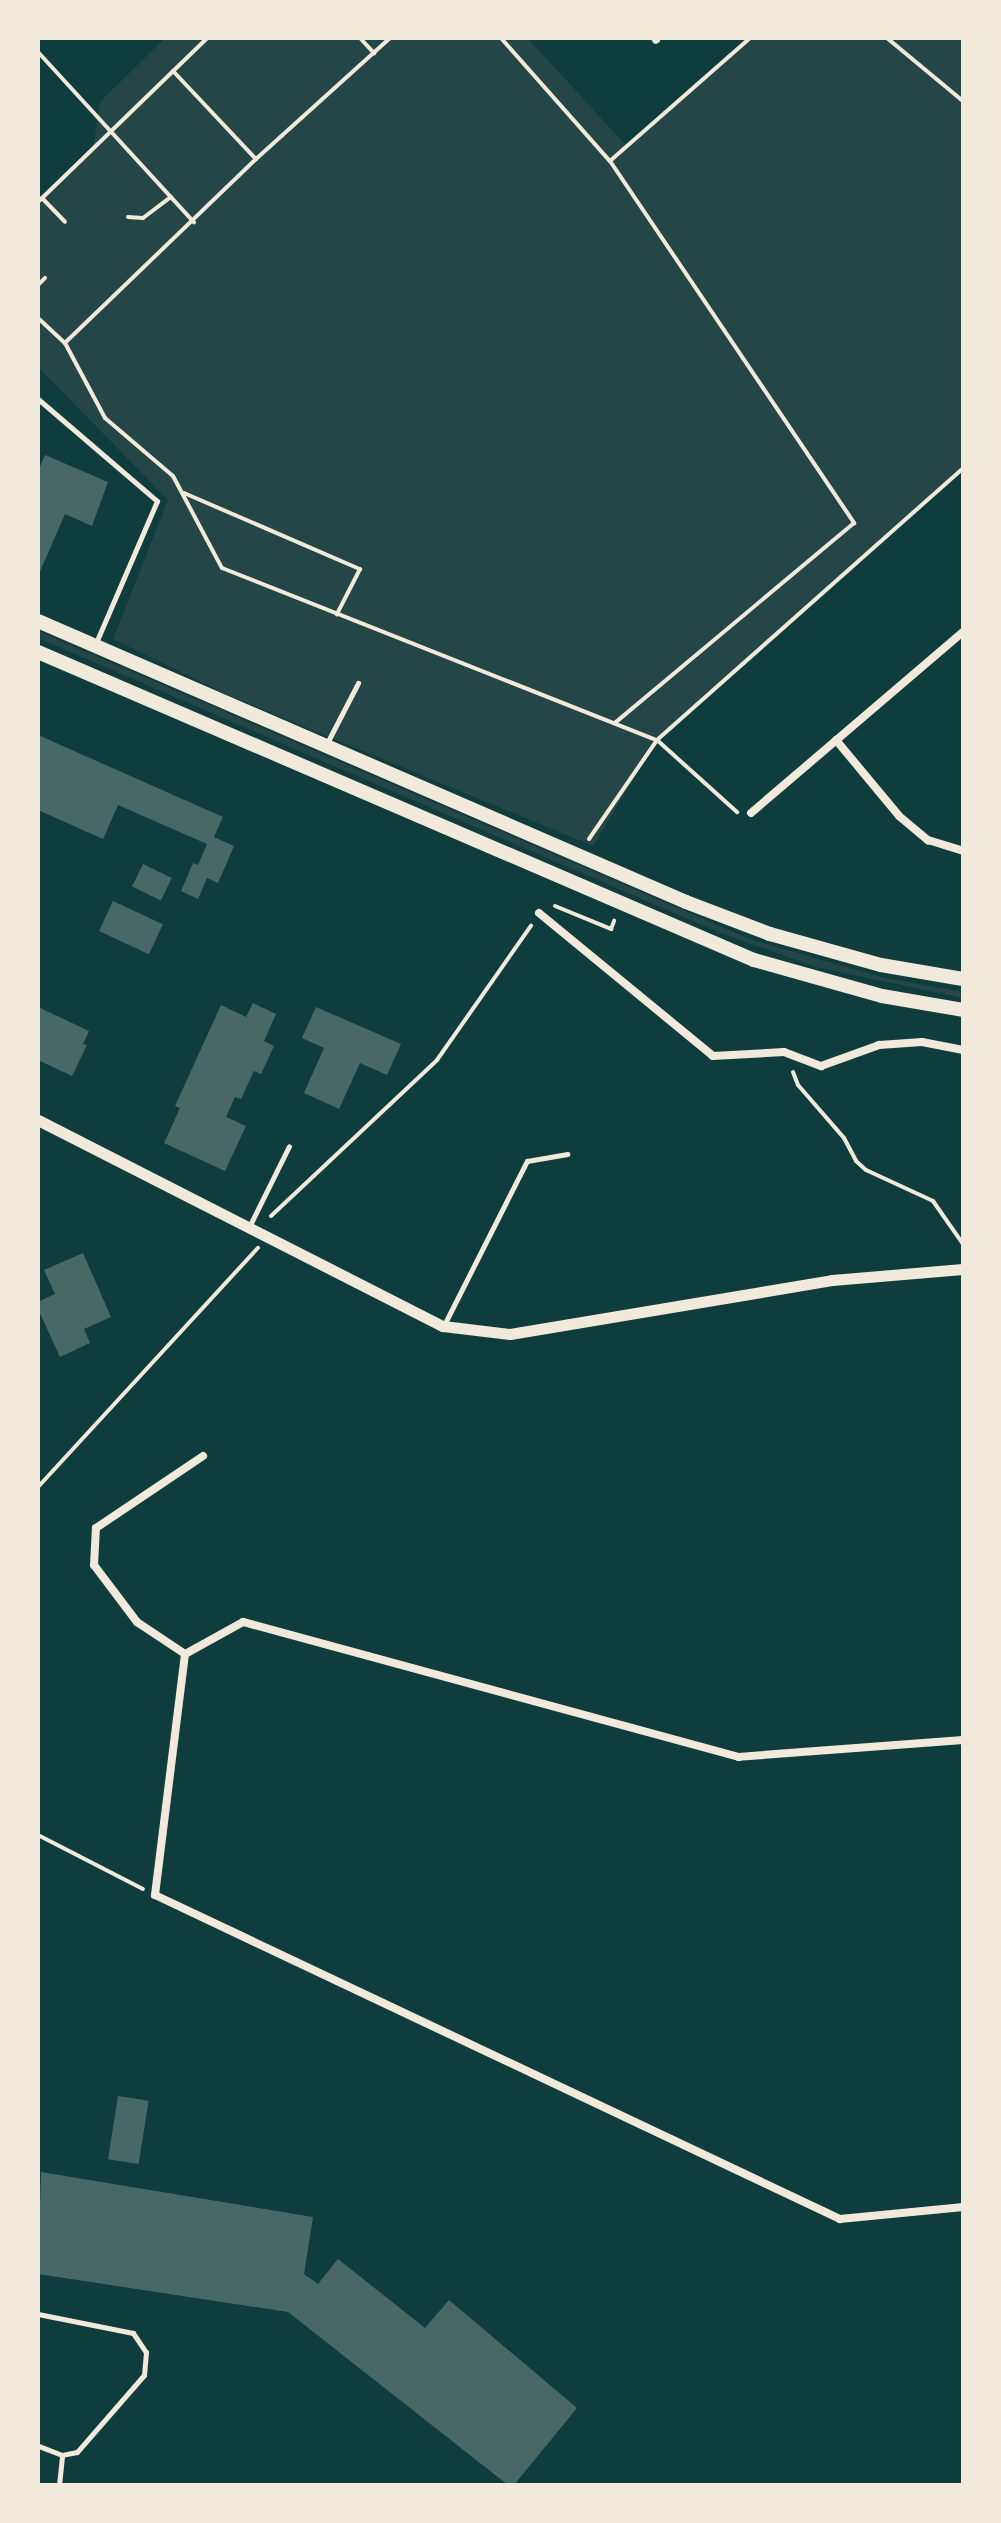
<!DOCTYPE html>
<html>
<head>
<meta charset="utf-8">
<style>
  body { margin:0 }
  #map { position:relative; width:1001px; height:2523px; overflow:hidden; background:#0f3d3e; font-family:Roboto,sans-serif }
  div>[style] { position:absolute }
  [style*='--x'] { left:calc(var(--x)*1px); top:calc(var(--y)*1px); width:calc(var(--w)*1px); rotate:calc(var(--a)*1deg) }
  .green>* { inset:0; background:#244646 }
  .building>* { inset:0; background:#486865; transform-origin:0 0 }
  .path>* { height:4px; margin:-2px; padding:0 2px; transform-origin:2px; border-radius:2px; background:#f1e9da }
  .service>* { height:5px; margin:-2.5px; padding:0 2.5px; transform-origin:2.5px; border-radius:2.5px; background:#f1e9da }
  .minor>* { height:8px; margin:-4px; padding:0 4px; transform-origin:4px; border-radius:4px; background:#f1e9da }
  .tertiary>* { height:11px; margin:-5.5px; padding:0 5.5px; transform-origin:5.5px; border-radius:5.5px; background:#f1e9da }
  .primary>* { height:14px; margin:-7px; padding:0 7px; transform-origin:7px; border-radius:7px; background:#f1e9da }
  span { translate:-50% -50%; white-space:nowrap; text-align:center; line-height:1.15; -webkit-text-stroke:6px #f1e9da; paint-order:stroke }
  .frame { position:absolute; inset:0; border:40px solid #f1e9da; pointer-events:none }
</style>
</head>
<body>
<div id="map">
  <div class="green">
    <i style="clip-path:polygon(165px 38px,527px 38px,626px 145px,749px 38px,963px 38px,963px 468px,657px 740px,593px 846px,228px 695px,113px 639px,168px 500px,38px 367px,38px 198px,93px 148px,100px 102px)"></i>
    <i style="clip-path:polygon(38px 631px,752px 940px,885px 978px,963px 992px,963px 998px,816px 967px,723px 934px,38px 638px)"></i>
  </div>
  <div class="building">
    <i style="clip-path:polygon(45px 455px,108px 482px,92px 526px,65px 514px,38px 576px,38px 471px)"></i>
    <i style="clip-path:polygon(38px 735px,223px 817px,214px 837px,234px 846px,218px 883px,207px 878px,198px 899px,181px 891px,193px 863px,198px 865px,207px 844px,118px 805px,103px 839px,38px 810px)"></i>
    <i style="left:143px;top:864px;width:32px;height:25px;rotate:26deg"></i>
    <i style="left:113px;top:901px;width:55px;height:33px;rotate:25deg"></i>
    <i style="clip-path:polygon(253px 1003px,276px 1014px,264px 1041px,274px 1046px,261px 1074px,254px 1071px,241px 1099px,235px 1097px,226px 1117px,246px 1126px,225px 1171px,164px 1143px,180px 1108px,175px 1106px,221px 1005px,246px 1017px)"></i>
    <i style="clip-path:polygon(38px 1007px,89px 1031px,83px 1044px,87px 1045px,72px 1076px,38px 1060px)"></i>
    <i style="clip-path:polygon(316px 1007px,401px 1044px,387px 1075px,360px 1063px,339px 1109px,304px 1093px,324px 1048px,302px 1038px)"></i>
    <i style="clip-path:polygon(83px 1253px,111px 1317px,84px 1329px,90px 1343px,60px 1357px,38px 1309px,38px 1302px,55px 1294px,44px 1270px)"></i>
    <i style="left:118px;top:2096px;width:31px;height:64px;rotate:9deg"></i>
    <i style="clip-path:polygon(41px 2172px,313px 2217px,304px 2274px,318px 2284px,338px 2259px,425px 2328px,449px 2300px,577px 2408px,514px 2485px,508px 2485px,288px 2312px,38px 2274px)"></i>
  </div>
  <div class="path">
    <i style="--x:360;--y:38;--w:21;--a:47"></i>
    <i style="--x:390;--y:38;--w:181;--a:137.9"></i>
    <i style="--x:256;--y:159;--w:265;--a:136.1"></i>
    <i style="--x:65;--y:343;--w:85;--a:61.9"></i>
    <i style="--x:105;--y:418;--w:89;--a:40.5"></i>
    <i style="--x:173;--y:476;--w:104;--a:62"></i>
    <i style="--x:222;--y:568;--w:468;--a:21.6"></i>
    <i style="--x:657;--y:740;--w:409;--a:-41.6"></i>
    <i style="--x:501;--y:38;--w:164;--a:48.5"></i>
    <i style="--x:610;--y:161;--w:437;--a:56"></i>
    <i style="--x:854;--y:523;--w:312;--a:140.1"></i>
    <i style="--x:887;--y:38;--w:99;--a:39.7"></i>
    <i style="--x:38;--y:52;--w:231;--a:47.5"></i>
    <i style="--x:173;--y:71;--w:121;--a:46.7"></i>
    <i style="--x:610;--y:161;--w:186;--a:-41.3"></i>
    <i style="--x:42;--y:198;--w:33;--a:46"></i>
    <i style="--x:38;--y:202;--w:235;--a:-44.1"></i>
    <i style="--x:128;--y:217;--w:15;--a:4"></i>
    <i style="--x:143;--y:218;--w:35;--a:-37"></i>
    <i style="--x:38;--y:285;--w:10;--a:-45"></i>
    <i style="--x:38;--y:318;--w:37;--a:43"></i>
    <i style="--x:184;--y:493;--w:192;--a:23.4"></i>
    <i style="--x:360;--y:569;--w:51;--a:117.1"></i>
    <i style="--x:589;--y:839;--w:120;--a:-55.5"></i>
    <i style="--x:657;--y:740;--w:108;--a:42"></i>
    <i style="--x:555;--y:906;--w:61;--a:22.3"></i>
    <i style="--x:611;--y:929;--w:9;--a:-69"></i>
    <i style="--x:793;--y:1072;--w:14;--a:69"></i>
    <i style="--x:798;--y:1085;--w:70;--a:49"></i>
    <i style="--x:844;--y:1138;--w:26;--a:62"></i>
    <i style="--x:856;--y:1161;--w:13;--a:42"></i>
    <i style="--x:866;--y:1170;--w:74;--a:24.8"></i>
    <i style="--x:933;--y:1201;--w:52;--a:55.1"></i>
    <i style="--x:271;--y:1216;--w:228;--a:-43.2"></i>
    <i style="--x:437;--y:1060;--w:164;--a:-55"></i>
    <i style="--x:38;--y:1487;--w:325;--a:-47.4"></i>
    <i style="--x:38;--y:1835;--w:118;--a:27.2"></i>
  </div>
  <div class="service">
    <i style="--x:38;--y:399;--w:157;--a:40.6"></i>
    <i style="--x:157;--y:501;--w:157;--a:113.3"></i>
    <i style="--x:326;--y:745;--w:70;--a:-62.7"></i>
    <i style="--x:249;--y:1227;--w:90;--a:-63.7"></i>
    <i style="--x:444;--y:1325;--w:184;--a:-63.2"></i>
    <i style="--x:527;--y:1161;--w:41;--a:-9.9"></i>
    <i style="--x:38;--y:2314;--w:97;--a:11.3"></i>
    <i style="--x:133;--y:2333;--w:23;--a:56"></i>
    <i style="--x:146;--y:2352;--w:23;--a:95"></i>
    <i style="--x:144;--y:2375;--w:102;--a:131"></i>
    <i style="--x:77;--y:2452;--w:15;--a:169"></i>
    <i style="--x:62;--y:2455;--w:26;--a:-159"></i>
    <i style="--x:59;--y:2485;--w:30;--a:-84"></i>
  </div>
  <div class="minor">
    <i style="--x:655;--y:38;--w:2;--a:63"></i>
    <i style="--x:836;--y:740;--w:99;--a:50.3"></i>
    <i style="--x:899;--y:816;--w:38;--a:40"></i>
    <i style="--x:928;--y:840;--w:37;--a:17"></i>
    <i style="--x:751;--y:813;--w:279;--a:-40.5"></i>
    <i style="--x:539;--y:913;--w:225;--a:39.4"></i>
    <i style="--x:713;--y:1056;--w:71;--a:-3.2"></i>
    <i style="--x:784;--y:1052;--w:40;--a:21"></i>
    <i style="--x:821;--y:1066;--w:62;--a:-19.9"></i>
    <i style="--x:879;--y:1045;--w:43;--a:-4"></i>
    <i style="--x:922;--y:1042;--w:42;--a:11"></i>
    <i style="--x:185;--y:1654;--w:58;--a:-146.3"></i>
    <i style="--x:137;--y:1622;--w:71;--a:-127"></i>
    <i style="--x:94;--y:1565;--w:37;--a:-87"></i>
    <i style="--x:96;--y:1528;--w:129;--a:-33.9"></i>
    <i style="--x:963;--y:1740;--w:225;--a:175.7"></i>
    <i style="--x:739;--y:1757;--w:514;--a:-164.77"></i>
    <i style="--x:243;--y:1622;--w:66;--a:151.1"></i>
    <i style="--x:185;--y:1654;--w:243;--a:97.1"></i>
    <i style="--x:155;--y:1895;--w:758;--a:25.31"></i>
    <i style="--x:840;--y:2219;--w:124;--a:-5.6"></i>
  </div>
  <div class="tertiary">
    <i style="--x:38;--y:1120;--w:454;--a:27"></i>
    <i style="--x:443;--y:1326;--w:67;--a:6.8"></i>
    <i style="--x:510;--y:1334;--w:326;--a:-9.5"></i>
    <i style="--x:832;--y:1280;--w:131;--a:-4.8"></i>
  </div>
  <div class="primary">
    <i style="--x:38;--y:621;--w:706;--a:23.44"></i>
    <i style="--x:686;--y:902;--w:90;--a:20.9"></i>
    <i style="--x:770;--y:934;--w:115;--a:15.6"></i>
    <i style="--x:881;--y:965;--w:83;--a:9.7"></i>
    <i style="--x:38;--y:652;--w:779;--a:23.28"></i>
    <i style="--x:754;--y:960;--w:133;--a:15.7"></i>
    <i style="--x:882;--y:996;--w:82;--a:9.8"></i>
  </div>
  <div class="frame"></div>
</div>
</body>
</html>
